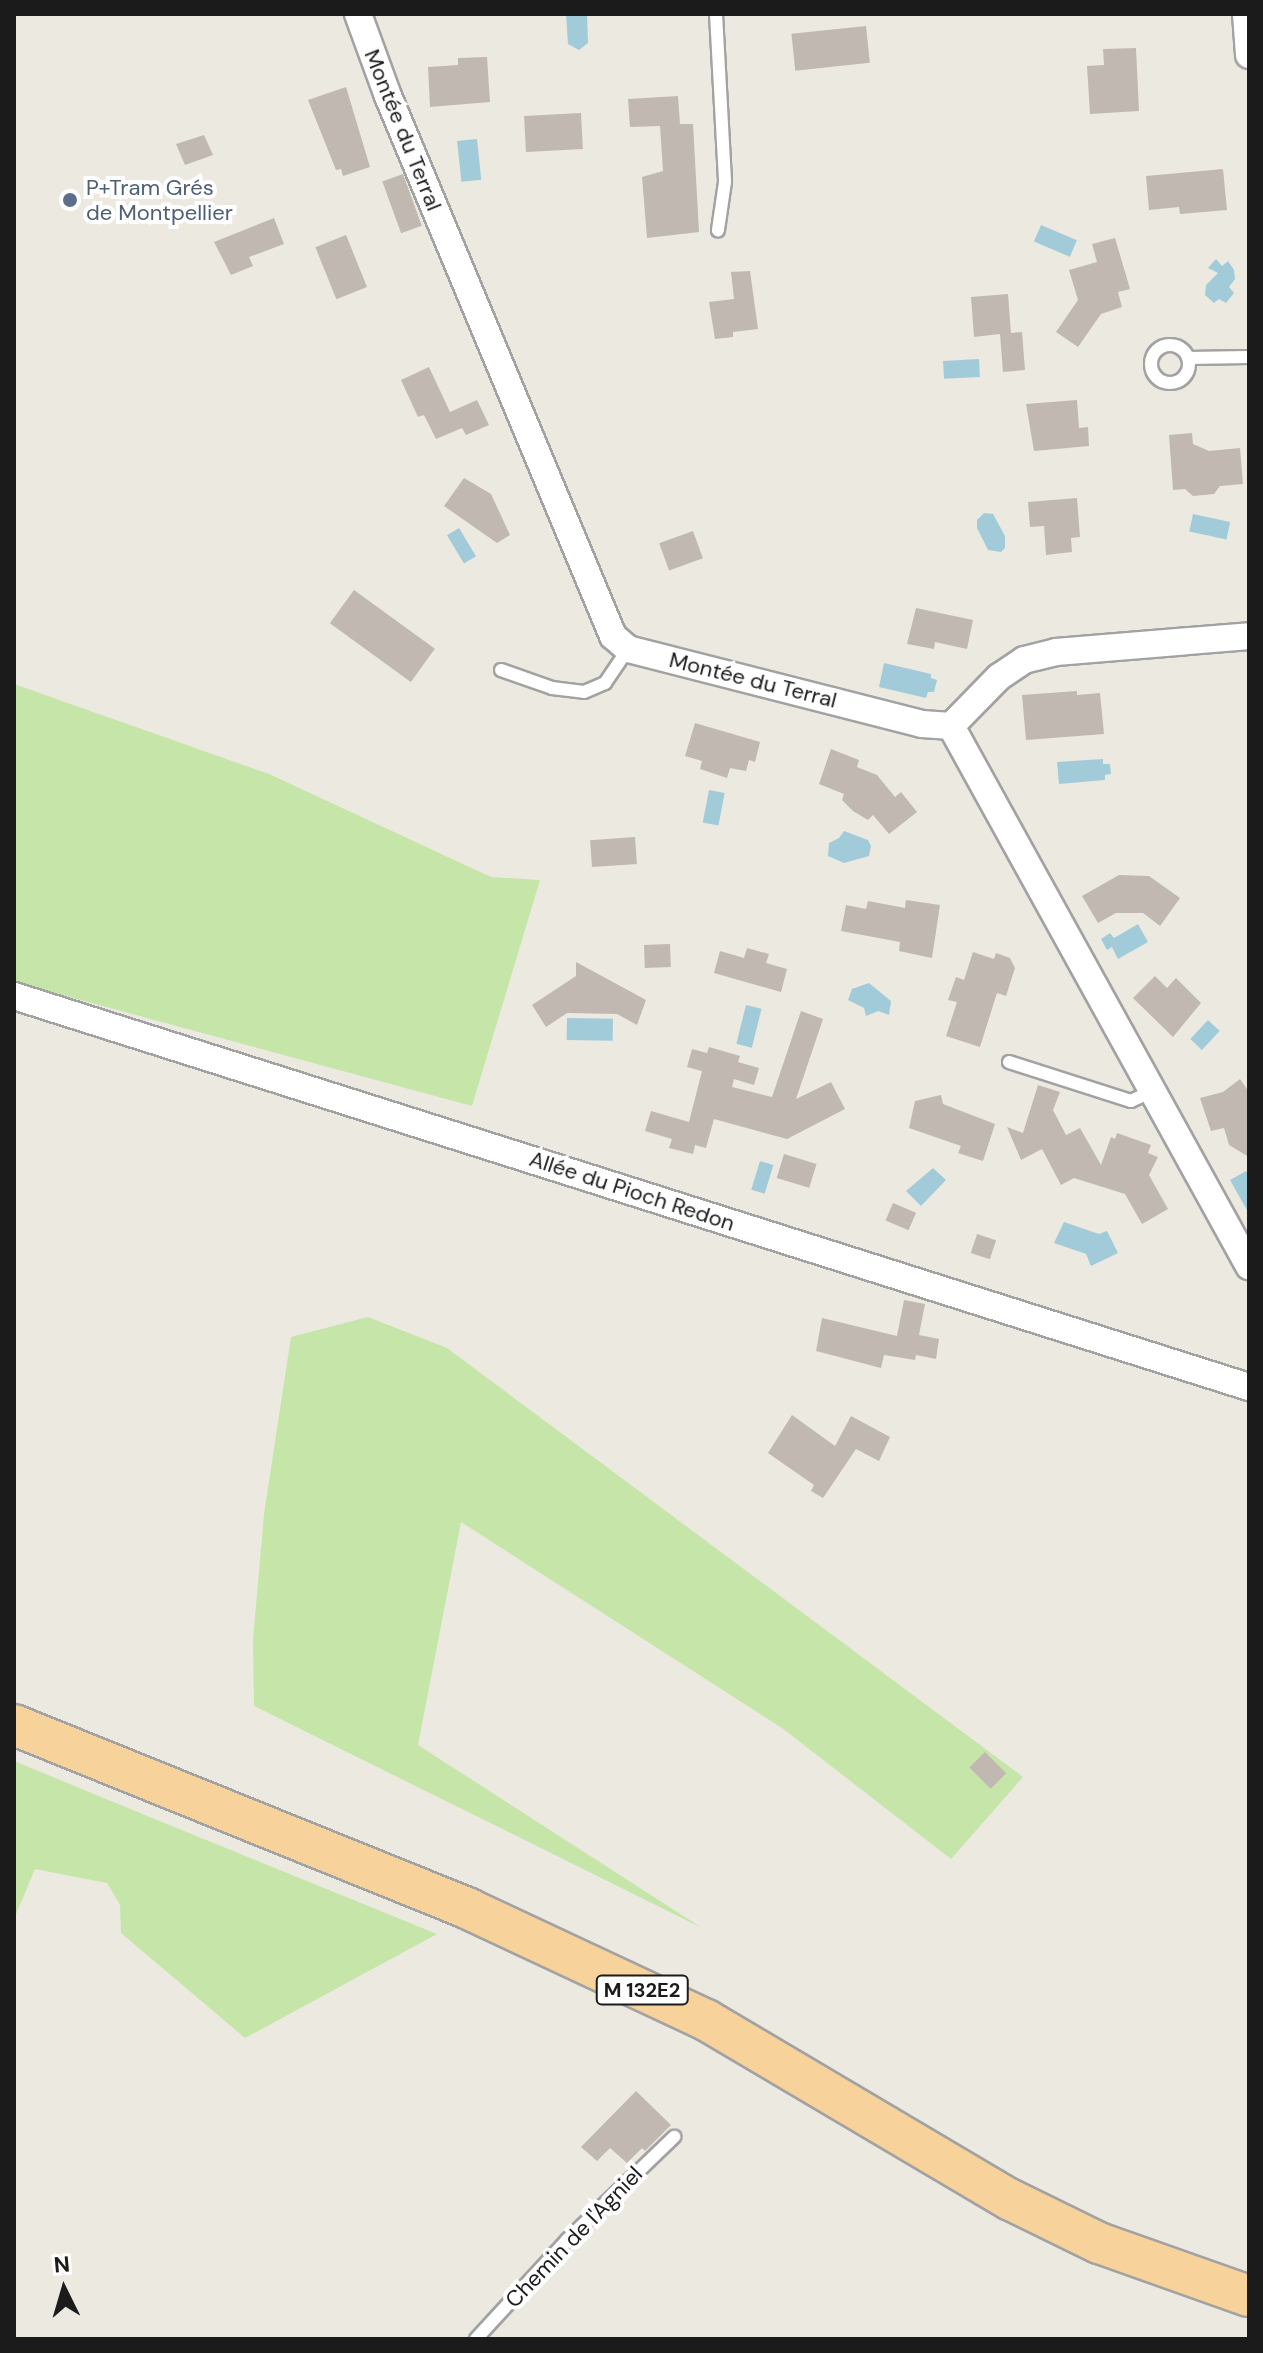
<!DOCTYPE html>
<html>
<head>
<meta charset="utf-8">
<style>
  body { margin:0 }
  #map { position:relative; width:1263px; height:2353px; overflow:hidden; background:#ece9e1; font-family:"DM Sans",sans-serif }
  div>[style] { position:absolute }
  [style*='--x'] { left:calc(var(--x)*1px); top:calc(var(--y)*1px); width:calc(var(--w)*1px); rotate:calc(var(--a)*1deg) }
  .grass>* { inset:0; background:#c5e6a8 }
  .water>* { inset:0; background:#a2cbd9; transform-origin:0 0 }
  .building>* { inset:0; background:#c1b8b1; transform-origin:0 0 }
  .roads { filter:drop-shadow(2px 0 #a2a2a2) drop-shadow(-2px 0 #a2a2a2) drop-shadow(0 2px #a2a2a2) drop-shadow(0 -2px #a2a2a2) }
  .lane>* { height:12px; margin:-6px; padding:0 6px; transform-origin:6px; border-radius:6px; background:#fff }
  .lane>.ring { margin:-6px; padding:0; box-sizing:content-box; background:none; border:12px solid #fff; border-radius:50% }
  .street>* { height:26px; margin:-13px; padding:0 13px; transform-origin:13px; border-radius:13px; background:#fff }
  .primary>* { height:40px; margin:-20px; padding:0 20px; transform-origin:20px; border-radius:20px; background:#f8d29b }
  .dots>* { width:22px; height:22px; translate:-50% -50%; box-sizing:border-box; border:4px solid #fff; border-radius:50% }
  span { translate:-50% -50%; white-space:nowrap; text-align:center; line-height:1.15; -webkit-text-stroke:8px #fff; paint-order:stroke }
  .shield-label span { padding:2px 6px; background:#fff; border:2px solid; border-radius:6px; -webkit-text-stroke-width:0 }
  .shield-label { font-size:20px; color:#1b1b1b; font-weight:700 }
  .street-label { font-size:22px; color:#1b1b1b }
  .service-label { font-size:22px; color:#4e5e75 }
  .left { translate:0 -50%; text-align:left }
  .frame { position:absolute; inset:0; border:16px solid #1b1b1b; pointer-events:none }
  .north { position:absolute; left:24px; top:2249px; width:80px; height:80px; -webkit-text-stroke:6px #fff; paint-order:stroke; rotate:355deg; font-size:22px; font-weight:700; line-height:32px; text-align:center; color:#1b1b1b }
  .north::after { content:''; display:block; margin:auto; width:28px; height:36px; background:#1b1b1b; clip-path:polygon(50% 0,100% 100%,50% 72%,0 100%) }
</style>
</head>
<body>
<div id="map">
  <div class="grass">
    <i style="clip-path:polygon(14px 684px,269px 774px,491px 877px,540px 880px,472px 1106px,14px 982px)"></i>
    <i style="clip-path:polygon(368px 1317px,447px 1348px,1023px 1777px,951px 1859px,782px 1728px,461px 1522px,418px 1745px,702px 1928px,254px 1706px,253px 1640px,264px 1514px,291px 1337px)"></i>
    <i style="clip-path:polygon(14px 1761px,157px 1820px,437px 1934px,245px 2038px,121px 1933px,120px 1905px,107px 1883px,35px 1869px,14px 1919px)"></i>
  </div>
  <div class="water">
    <i style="clip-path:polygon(566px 14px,587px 14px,588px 43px,579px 50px,568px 44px)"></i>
    <i style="left:477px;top:139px;width:41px;height:20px;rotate:84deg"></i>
    <i style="left:1041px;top:225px;width:39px;height:18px;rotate:23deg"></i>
    <i style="clip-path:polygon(1216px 259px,1222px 266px,1228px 261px,1234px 270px,1235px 279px,1229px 287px,1234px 293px,1226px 303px,1219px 299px,1214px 303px,1205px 295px,1206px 285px,1218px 273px,1208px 268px)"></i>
    <i style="left:979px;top:359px;width:18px;height:36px;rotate:87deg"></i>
    <i style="clip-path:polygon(984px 513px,993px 514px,1005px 536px,1005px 548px,1001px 552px,988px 550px,977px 528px,977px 520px)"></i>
    <i style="left:1193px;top:514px;width:38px;height:18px;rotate:12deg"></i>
    <i style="left:459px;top:528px;width:33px;height:14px;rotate:59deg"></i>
    <i style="clip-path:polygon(884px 663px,931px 674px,931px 678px,937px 680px,934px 692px,928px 692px,926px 698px,879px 687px)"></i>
    <i style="clip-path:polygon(1103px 759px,1103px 764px,1110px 764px,1111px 774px,1105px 775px,1105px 780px,1059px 784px,1057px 762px)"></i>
    <i style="left:709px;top:790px;width:16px;height:33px;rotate:11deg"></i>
    <i style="clip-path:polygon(844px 831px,868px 840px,871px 846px,869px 856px,844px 863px,828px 856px,829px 843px,839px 838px)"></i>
    <i style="clip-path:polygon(1138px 924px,1148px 942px,1118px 959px,1112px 947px,1107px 950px,1101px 939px,1110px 933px,1114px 938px)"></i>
    <i style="clip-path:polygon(869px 983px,891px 1001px,889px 1015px,878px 1011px,866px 1016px,864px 1008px,848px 1000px,852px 989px)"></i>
    <i style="left:746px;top:1005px;width:16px;height:40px;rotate:14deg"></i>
    <i style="left:567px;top:1018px;width:46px;height:22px;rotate:1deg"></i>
    <i style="left:1208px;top:1020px;width:16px;height:26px;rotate:43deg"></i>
    <i style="left:760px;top:1161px;width:14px;height:30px;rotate:17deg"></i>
    <i style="clip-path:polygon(933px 1168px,946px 1180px,921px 1206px,906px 1191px)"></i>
    <i style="clip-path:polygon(1246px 1171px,1249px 1176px,1248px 1212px,1230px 1180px)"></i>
    <i style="clip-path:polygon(1064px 1222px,1099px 1234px,1107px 1231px,1118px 1253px,1091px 1266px,1086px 1254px,1054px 1243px)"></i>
  </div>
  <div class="building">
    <i style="left:866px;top:26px;width:37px;height:75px;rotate:84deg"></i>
    <i style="clip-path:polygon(1136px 48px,1139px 111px,1090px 114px,1087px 66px,1104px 65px,1103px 49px)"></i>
    <i style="clip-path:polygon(487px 57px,490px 102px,430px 107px,428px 67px,458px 65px,458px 58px)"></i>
    <i style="clip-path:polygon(346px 87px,370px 167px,343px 176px,341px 169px,336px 170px,308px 100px)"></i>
    <i style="clip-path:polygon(678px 96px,680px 124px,693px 124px,699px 232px,647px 238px,642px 177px,663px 171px,660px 126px,630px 127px,628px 99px)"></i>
    <i style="left:581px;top:113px;width:36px;height:57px;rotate:87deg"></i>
    <i style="clip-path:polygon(204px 135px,213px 155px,185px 165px,176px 144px)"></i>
    <i style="clip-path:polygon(1223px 169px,1227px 210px,1180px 214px,1179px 207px,1149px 210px,1146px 176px)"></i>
    <i style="left:403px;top:174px;width:55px;height:22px;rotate:70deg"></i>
    <i style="clip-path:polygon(274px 218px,284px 244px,249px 257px,253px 266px,231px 275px,214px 242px)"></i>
    <i style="left:346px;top:235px;width:56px;height:33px;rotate:68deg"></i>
    <i style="clip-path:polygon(1115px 238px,1130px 289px,1118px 292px,1122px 307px,1101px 314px,1078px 347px,1056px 332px,1078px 300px,1069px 270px,1097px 262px,1092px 244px)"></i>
    <i style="clip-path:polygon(750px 271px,758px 329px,733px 332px,733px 337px,715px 339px,709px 302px,734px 299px,731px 272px)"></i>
    <i style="clip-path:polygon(1008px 294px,1011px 333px,1022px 332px,1025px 370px,1003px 372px,1000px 334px,974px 337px,971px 297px)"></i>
    <i style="clip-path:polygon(429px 367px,450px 412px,477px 400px,489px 425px,466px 435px,462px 428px,436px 439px,424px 415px,418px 417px,401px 380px)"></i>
    <i style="clip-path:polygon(1077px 400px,1079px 428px,1088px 427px,1089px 446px,1034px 451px,1026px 404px)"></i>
    <i style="clip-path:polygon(1192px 433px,1193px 444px,1209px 451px,1240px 448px,1243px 484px,1220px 486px,1214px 494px,1193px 496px,1185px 489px,1173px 490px,1169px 435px)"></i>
    <i style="clip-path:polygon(464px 478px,491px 494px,510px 535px,497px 543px,444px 506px)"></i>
    <i style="clip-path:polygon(1077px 498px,1080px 537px,1071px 538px,1072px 552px,1046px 555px,1044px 526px,1030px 527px,1028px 502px)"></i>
    <i style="left:693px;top:531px;width:29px;height:36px;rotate:70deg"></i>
    <i style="left:354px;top:590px;width:100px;height:41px;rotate:36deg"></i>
    <i style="clip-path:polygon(916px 608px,973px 620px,967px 649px,935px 642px,934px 649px,907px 644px)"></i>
    <i style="clip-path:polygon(1077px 691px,1077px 695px,1100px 693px,1104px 734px,1026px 740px,1022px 695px)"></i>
    <i style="clip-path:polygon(695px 723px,760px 742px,755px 762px,749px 760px,746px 771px,730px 768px,727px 778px,700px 769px,702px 761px,685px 756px)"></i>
    <i style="clip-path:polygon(831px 749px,859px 760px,857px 767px,877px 775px,895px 797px,901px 792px,917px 812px,889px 834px,873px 815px,868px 820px,853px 811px,842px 800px,844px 794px,819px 784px)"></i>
    <i style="left:635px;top:837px;width:27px;height:45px;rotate:86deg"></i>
    <i style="clip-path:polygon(1119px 875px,1149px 876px,1180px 898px,1160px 926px,1143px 913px,1116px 913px,1098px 923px,1082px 896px)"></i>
    <i style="clip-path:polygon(906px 900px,940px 905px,932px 958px,899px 951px,900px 942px,841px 931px,846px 905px,866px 909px,868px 901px,905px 908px)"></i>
    <i style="left:670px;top:944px;width:23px;height:26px;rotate:88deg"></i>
    <i style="clip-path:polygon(747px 948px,769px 954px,766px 963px,787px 969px,781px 992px,714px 973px,720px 951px,744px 958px)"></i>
    <i style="clip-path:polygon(973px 952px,994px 959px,996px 953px,1010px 958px,1015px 968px,1006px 996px,997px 993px,980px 1047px,946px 1036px,957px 1002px,948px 1000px,956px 977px,964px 980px)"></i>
    <i style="clip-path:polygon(576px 962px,646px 1000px,637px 1025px,617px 1014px,567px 1013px,546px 1027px,532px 1005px,576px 976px)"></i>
    <i style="clip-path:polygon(1155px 976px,1167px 988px,1176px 978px,1201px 1003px,1173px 1037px,1133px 998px)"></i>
    <i style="clip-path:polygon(801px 1011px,823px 1019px,796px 1099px,831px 1082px,845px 1109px,787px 1139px,714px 1119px,706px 1148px,695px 1145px,693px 1154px,669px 1148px,672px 1139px,645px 1131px,651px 1111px,689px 1122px,702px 1071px,687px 1067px,692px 1049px,707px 1053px,709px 1047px,740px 1056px,738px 1062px,759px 1068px,754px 1085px,734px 1079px,732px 1087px,772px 1097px)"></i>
    <i style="clip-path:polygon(1240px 1079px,1249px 1092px,1249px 1157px,1229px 1145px,1224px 1128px,1211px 1131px,1200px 1098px,1223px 1092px)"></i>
    <i style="clip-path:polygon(1038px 1085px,1060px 1092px,1053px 1110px,1066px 1135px,1080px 1128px,1101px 1165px,1111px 1137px,1115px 1139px,1117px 1133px,1151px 1145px,1148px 1153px,1158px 1157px,1149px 1175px,1168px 1209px,1142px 1224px,1125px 1194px,1074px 1178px,1061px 1185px,1042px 1149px,1021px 1160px,1007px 1127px,1023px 1133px)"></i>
    <i style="clip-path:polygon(941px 1095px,943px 1104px,995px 1124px,983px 1161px,958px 1153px,961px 1146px,909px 1128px,915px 1101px)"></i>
    <i style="left:784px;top:1154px;width:34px;height:25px;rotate:17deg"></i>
    <i style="left:893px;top:1203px;width:25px;height:19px;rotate:23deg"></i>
    <i style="left:977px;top:1234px;width:20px;height:20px;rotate:18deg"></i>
    <i style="clip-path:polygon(904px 1300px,925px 1304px,919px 1335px,939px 1339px,936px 1359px,916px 1355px,915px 1360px,884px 1355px,881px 1368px,816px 1351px,822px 1318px,897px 1336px)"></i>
    <i style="clip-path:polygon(792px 1415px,835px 1446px,851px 1416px,890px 1437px,879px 1461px,856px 1449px,823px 1498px,811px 1491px,814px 1485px,768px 1453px)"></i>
    <i style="left:985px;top:1752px;width:30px;height:22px;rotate:45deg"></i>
    <i style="clip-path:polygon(636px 2091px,671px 2125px,645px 2151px,642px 2148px,627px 2163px,610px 2148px,597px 2161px,581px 2147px)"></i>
  </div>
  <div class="roads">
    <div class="lane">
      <i style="--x:716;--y:14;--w:168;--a:86.9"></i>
      <i style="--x:725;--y:182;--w:49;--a:98.3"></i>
      <i class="ring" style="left:1151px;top:345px;width:26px;height:26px"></i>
      <i style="--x:1188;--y:358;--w:61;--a:-0.9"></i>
      <i style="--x:501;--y:670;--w:54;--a:19.4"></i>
      <i style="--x:552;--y:688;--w:32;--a:7"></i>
      <i style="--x:584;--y:692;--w:23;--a:-23"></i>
      <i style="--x:605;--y:683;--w:41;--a:-55.9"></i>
      <i style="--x:1009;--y:1062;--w:128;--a:17.7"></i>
      <i style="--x:1131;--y:1101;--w:23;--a:-25"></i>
      <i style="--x:476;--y:2339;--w:134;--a:-47.4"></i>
      <i style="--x:567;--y:2240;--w:149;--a:-43.9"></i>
    </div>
    <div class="street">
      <i style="--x:358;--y:14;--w:87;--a:69.9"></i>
      <i style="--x:388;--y:96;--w:585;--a:67.38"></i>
      <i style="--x:613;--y:636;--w:20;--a:41"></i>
      <i style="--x:628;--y:649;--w:303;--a:14.3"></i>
      <i style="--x:922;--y:724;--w:29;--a:4"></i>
      <i style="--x:1246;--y:14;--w:41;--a:85.8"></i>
      <i style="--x:951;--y:726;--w:617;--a:61.11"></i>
      <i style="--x:951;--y:726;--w:69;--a:-45.6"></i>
      <i style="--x:999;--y:677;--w:30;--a:-34"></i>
      <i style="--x:1024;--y:660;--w:33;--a:-14"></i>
      <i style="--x:1056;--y:652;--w:194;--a:-4.7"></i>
      <i style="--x:14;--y:996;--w:1295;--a:17.57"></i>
    </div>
    <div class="primary">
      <i style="--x:14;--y:1725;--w:491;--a:22"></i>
      <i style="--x:469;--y:1909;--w:262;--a:25.1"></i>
      <i style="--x:706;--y:2020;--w:352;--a:30.6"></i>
      <i style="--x:1009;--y:2199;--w:100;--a:26.1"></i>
      <i style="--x:1099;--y:2243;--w:159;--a:19.5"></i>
    </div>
  </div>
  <div class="dots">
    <i style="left:70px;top:200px;background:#5c6f8a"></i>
  </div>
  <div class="shield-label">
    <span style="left:642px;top:1990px">M 132E2</span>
  </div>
  <div class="street-label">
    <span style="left:403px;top:130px;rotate:68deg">Montée du Terral</span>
    <span style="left:753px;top:680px;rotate:14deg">Montée du Terral</span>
    <span style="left:632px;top:1191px;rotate:18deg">Allée du Pioch Redon</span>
    <span style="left:574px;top:2237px;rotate:-46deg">Chemin de l'Agniel</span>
  </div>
  <div class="service-label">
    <span class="left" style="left:86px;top:200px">P+Tram Grés<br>de Montpellier</span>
  </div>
  <div class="frame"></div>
  <div class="north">N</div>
</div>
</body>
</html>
